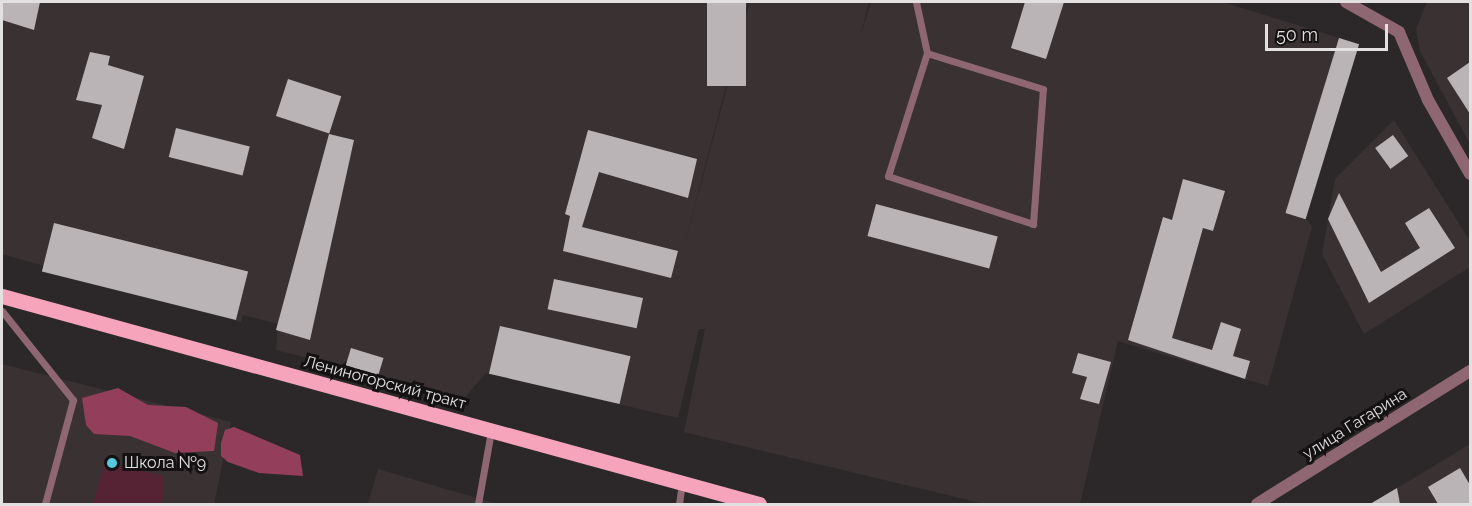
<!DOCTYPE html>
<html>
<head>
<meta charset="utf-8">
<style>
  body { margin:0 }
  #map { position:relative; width:1472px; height:506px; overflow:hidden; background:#2c2829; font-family:Raleway,sans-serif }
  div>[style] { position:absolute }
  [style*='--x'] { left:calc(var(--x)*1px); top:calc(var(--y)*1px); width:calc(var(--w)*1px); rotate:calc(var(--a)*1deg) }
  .built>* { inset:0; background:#3a3133 }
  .green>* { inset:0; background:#562334 }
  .forest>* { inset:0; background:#933f5b }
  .building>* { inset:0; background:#bab4b6; transform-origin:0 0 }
  .service>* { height:7px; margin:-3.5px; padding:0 3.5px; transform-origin:3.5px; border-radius:3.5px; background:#8e6772 }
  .minor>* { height:12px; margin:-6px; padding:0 6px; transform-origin:6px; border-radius:6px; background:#8e6772 }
  .tertiary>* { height:12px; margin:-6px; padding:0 6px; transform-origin:6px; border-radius:6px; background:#8e6772 }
  .primary>* { height:15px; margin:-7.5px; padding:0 7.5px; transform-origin:7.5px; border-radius:7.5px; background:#f5a4bb }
  .dots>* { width:16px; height:16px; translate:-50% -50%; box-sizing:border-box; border:3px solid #131111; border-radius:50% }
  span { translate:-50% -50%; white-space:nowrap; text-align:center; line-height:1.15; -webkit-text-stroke:6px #131111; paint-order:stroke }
  .street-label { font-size:16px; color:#e3e0e1 }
  .poi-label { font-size:16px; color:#e3e0e1 }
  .left { translate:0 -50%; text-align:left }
  .frame { position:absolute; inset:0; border:3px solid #e3e0e1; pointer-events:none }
  .scale { position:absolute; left:1265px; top:24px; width:123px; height:27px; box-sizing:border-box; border:3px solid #e3e0e1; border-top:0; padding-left:8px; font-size:18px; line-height:21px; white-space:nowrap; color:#e3e0e1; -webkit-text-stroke:4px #131111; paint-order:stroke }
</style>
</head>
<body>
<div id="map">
  <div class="built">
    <i style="clip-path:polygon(2px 2px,748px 2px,682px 254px,750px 2px,869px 2px,860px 37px,871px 2px,1222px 2px,1359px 44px,1306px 219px,1312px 227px,1268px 386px,1118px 341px,1080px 504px,985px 504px,684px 432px,705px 329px,699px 329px,678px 418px,486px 373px,465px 397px,276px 350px,278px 324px,243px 315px,241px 322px,2px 254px)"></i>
    <i style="clip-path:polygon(1427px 2px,1470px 2px,1470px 144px,1420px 51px,1416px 29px)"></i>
    <i style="clip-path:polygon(1394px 120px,1470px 241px,1470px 267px,1364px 334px,1322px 254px,1335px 179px)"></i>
    <i style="clip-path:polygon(2px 364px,231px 422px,214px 504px,2px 504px)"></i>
    <i style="clip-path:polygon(1470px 444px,1470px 504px,1371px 504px)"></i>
    <i style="clip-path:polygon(378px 469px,497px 504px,368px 504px)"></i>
  </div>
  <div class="green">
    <i style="clip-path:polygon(105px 463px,164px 476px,162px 504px,93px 504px)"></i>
  </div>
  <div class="forest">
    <i style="clip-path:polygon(118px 388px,148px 405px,186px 407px,218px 423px,214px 451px,175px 453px,130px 436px,94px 434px,86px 425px,82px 398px)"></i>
    <i style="clip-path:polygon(234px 427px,300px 455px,303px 476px,259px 473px,228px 462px,221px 456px,221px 443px,225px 430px)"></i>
  </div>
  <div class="building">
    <i style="clip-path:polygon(2px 2px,40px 2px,34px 30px,2px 20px)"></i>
    <i style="left:707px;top:2px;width:39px;height:84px"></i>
    <i style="clip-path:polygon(1025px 2px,1064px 2px,1046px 59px,1011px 48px)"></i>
    <i style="left:1339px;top:38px;width:21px;height:183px;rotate:17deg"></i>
    <i style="clip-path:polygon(90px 52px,110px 56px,108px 65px,144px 76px,124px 149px,92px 138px,102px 105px,76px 100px)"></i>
    <i style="clip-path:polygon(1470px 62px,1470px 114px,1447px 78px)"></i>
    <i style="left:288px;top:79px;width:56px;height:39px;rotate:18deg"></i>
    <i style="left:176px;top:128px;width:76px;height:30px;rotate:14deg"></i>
    <i style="clip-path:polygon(588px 130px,697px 159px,688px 198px,599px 172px,582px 227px,678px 251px,671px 278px,563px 251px,570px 216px,565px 214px)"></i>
    <i style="clip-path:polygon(329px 134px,354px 140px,310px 340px,276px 330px)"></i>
    <i style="left:1393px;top:135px;width:26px;height:22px;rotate:54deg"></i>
    <i style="clip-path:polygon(1183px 179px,1225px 191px,1213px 231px,1203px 228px,1172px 338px,1212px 350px,1221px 322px,1241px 329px,1233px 356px,1250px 361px,1245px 379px,1128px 340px,1163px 217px,1172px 220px)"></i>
    <i style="clip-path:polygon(1339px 193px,1381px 272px,1420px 248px,1405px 223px,1429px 208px,1455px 248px,1369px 303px,1328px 219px)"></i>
    <i style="left:876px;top:204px;width:126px;height:33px;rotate:15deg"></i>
    <i style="left:54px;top:223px;width:200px;height:50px;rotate:14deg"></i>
    <i style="left:554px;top:279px;width:91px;height:31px;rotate:12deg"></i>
    <i style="left:500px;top:326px;width:134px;height:49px;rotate:13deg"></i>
    <i style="left:351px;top:348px;width:34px;height:18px;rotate:17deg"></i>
    <i style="clip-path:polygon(1078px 353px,1111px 362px,1099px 404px,1080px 399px,1087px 377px,1072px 373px)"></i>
    <i style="clip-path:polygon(1460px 468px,1470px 485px,1470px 504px,1438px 504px,1428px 487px)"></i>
    <i style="clip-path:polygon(1397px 488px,1400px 504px,1370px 504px)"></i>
  </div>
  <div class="service">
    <i style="--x:916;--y:2;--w:52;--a:77.8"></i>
    <i style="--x:927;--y:53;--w:129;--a:107.6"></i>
    <i style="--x:888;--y:176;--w:153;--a:18.3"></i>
    <i style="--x:1033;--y:224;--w:135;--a:-85.8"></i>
    <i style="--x:1043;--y:89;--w:121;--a:-162.8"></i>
    <i style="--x:2;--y:311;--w:114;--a:51.4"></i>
    <i style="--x:73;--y:400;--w:108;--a:105.1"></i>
    <i style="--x:478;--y:504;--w:74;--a:-79.9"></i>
    <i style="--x:679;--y:504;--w:21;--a:-82"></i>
  </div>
  <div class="minor">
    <i style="--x:1346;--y:2;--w:61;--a:29.5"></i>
    <i style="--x:1399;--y:32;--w:74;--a:66.9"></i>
    <i style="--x:1428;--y:100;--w:85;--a:60.4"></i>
  </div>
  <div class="tertiary">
    <i style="--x:1257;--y:504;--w:251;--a:-32"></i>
  </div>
  <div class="primary">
    <i style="--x:2;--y:296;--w:785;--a:15.36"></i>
  </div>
  <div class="dots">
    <i style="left:112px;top:463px;background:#55cadf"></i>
  </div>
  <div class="street-label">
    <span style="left:385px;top:383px;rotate:15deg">Лениногорский тракт</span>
    <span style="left:1355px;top:424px;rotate:-32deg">улица Гагарина</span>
  </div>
  <div class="poi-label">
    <span class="left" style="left:124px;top:463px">Школа №9</span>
  </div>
  <div class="frame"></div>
  <div class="scale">50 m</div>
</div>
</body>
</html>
